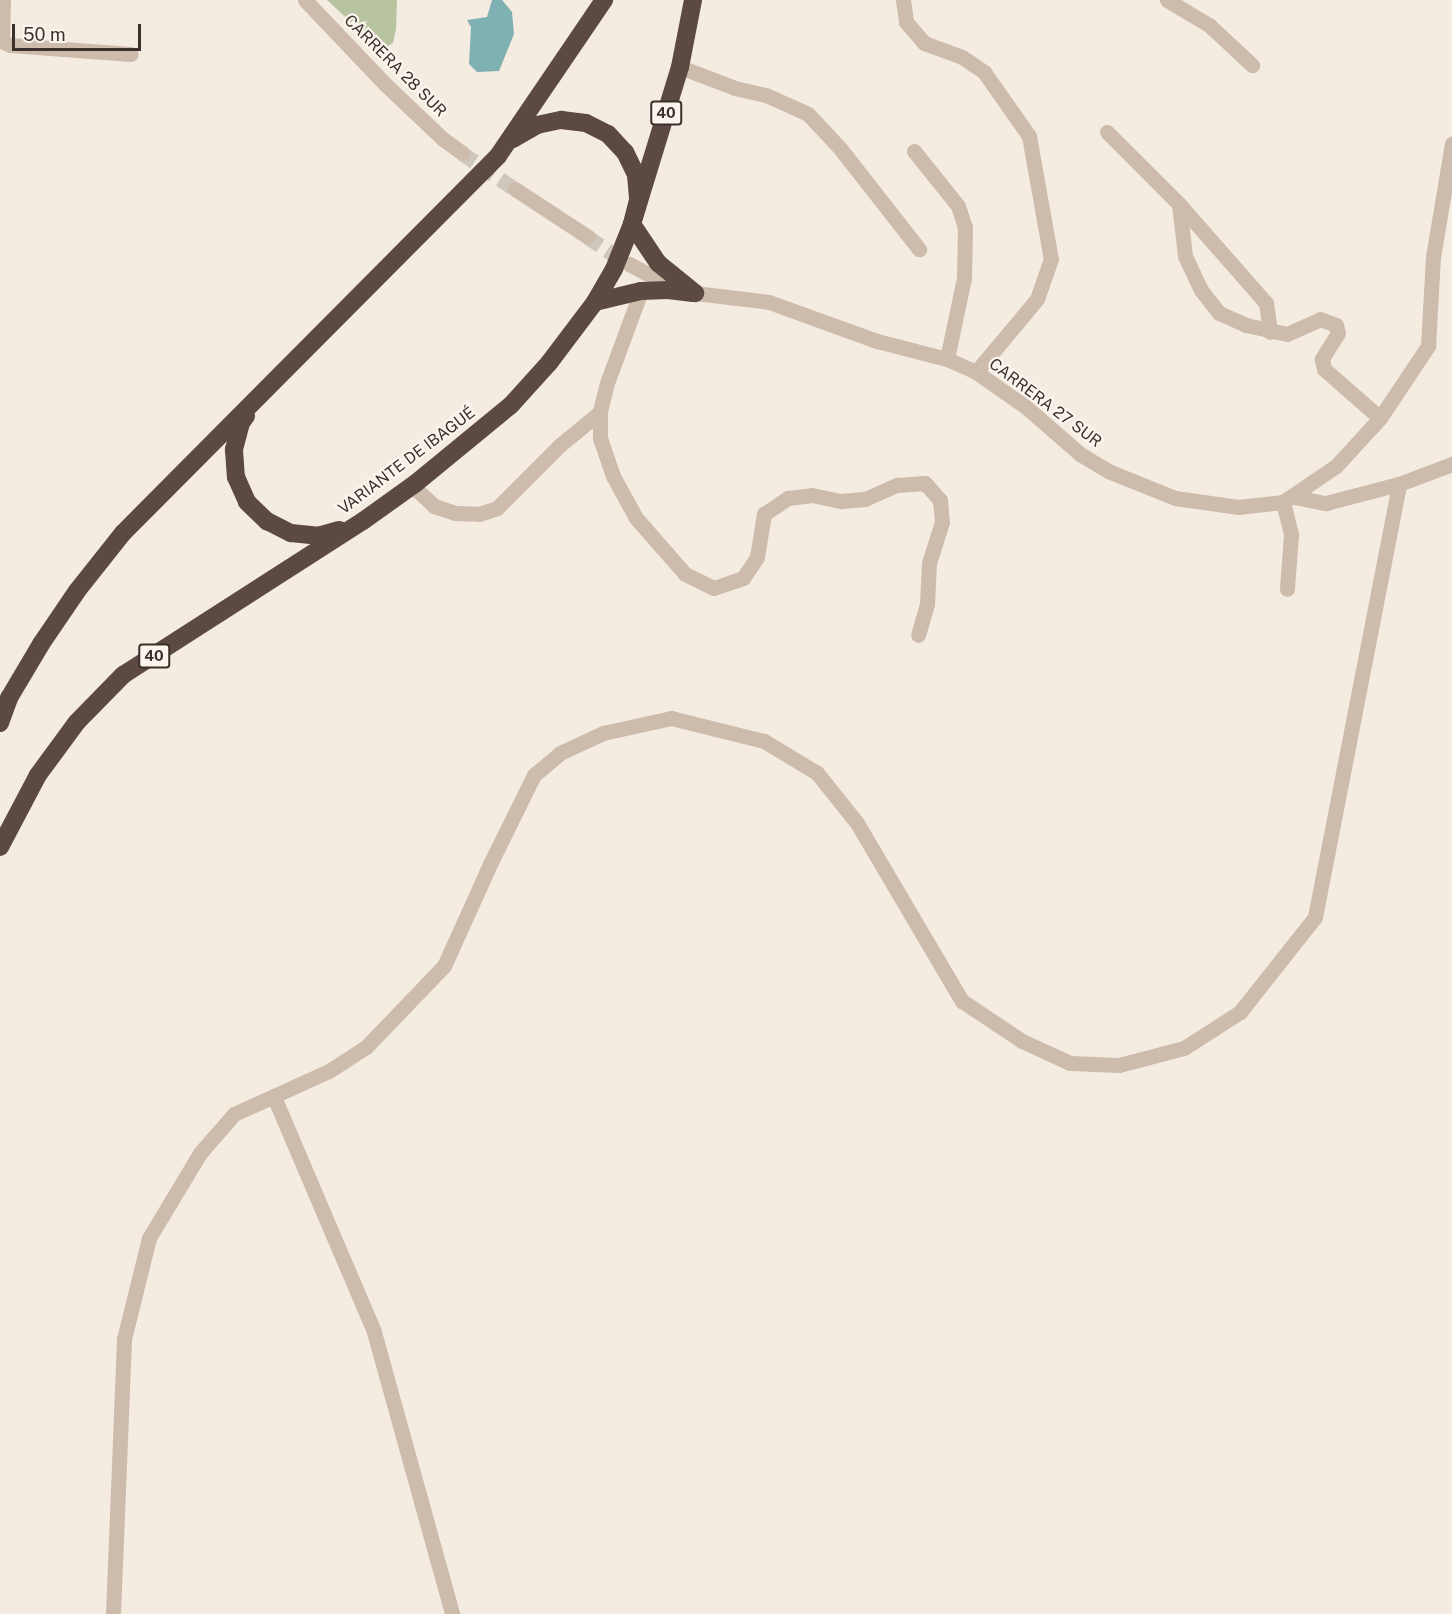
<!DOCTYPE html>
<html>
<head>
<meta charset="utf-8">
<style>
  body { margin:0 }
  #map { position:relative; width:1452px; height:1614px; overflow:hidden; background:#f4ebe1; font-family:"Public Sans",sans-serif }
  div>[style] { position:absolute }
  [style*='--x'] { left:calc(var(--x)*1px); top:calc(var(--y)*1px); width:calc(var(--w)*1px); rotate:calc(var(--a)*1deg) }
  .green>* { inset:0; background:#b8c4a0 }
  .water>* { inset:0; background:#7fb0b2 }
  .minor-tunnel>* { height:15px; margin-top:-7.5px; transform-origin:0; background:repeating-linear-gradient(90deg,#cfc6bd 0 15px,transparent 0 23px) }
  .minor>* { height:15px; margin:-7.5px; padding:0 7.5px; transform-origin:7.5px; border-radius:7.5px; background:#cdbbac }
  .highway>* { height:18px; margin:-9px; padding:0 9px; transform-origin:9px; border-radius:9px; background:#5c4a42 }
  span { translate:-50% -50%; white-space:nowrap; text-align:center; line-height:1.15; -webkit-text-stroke:4.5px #fbf5ee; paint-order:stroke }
  .shield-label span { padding:2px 4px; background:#fbf5ee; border:2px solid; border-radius:4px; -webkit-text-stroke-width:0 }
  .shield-label { font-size:15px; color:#3b302b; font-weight:700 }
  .street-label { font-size:16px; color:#3b302b }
  .scale { position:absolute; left:12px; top:24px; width:129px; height:27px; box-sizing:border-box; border:3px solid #3b302b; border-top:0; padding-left:8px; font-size:18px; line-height:21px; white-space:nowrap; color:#3b302b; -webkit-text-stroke:4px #fbf5ee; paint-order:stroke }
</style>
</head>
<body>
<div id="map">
  <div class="green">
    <i style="clip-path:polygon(327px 0,397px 0,396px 29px,393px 43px,384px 48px,371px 41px)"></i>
  </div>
  <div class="water">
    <i style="clip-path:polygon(492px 0,502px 0,512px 12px,514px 34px,499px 71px,477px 72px,469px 64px,471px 27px,467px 20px,487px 17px)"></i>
  </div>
  <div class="minor-tunnel">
    <i style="--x:462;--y:153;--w:64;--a:34.2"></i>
    <i style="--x:588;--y:237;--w:48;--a:34"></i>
  </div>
  <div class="minor">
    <i style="--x:3;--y:0;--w:41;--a:91.4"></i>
    <i style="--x:2;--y:41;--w:9;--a:27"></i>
    <i style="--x:10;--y:45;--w:121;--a:4.3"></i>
    <i style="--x:305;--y:0;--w:117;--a:46.4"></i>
    <i style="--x:386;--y:85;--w:79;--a:43.5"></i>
    <i style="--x:443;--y:139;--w:24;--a:36"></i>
    <i style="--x:903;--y:0;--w:22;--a:82"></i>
    <i style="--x:906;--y:22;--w:28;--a:49"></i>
    <i style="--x:924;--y:43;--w:40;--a:20.2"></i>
    <i style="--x:962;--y:57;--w:27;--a:34"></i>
    <i style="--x:984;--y:72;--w:78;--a:54.9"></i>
    <i style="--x:1029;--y:136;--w:125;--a:79.9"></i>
    <i style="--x:1051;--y:259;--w:42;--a:109.3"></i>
    <i style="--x:1037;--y:299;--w:95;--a:129.9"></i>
    <i style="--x:1167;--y:0;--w:49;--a:30.8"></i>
    <i style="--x:1209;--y:25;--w:59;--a:42.9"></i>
    <i style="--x:680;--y:67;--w:59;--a:20.9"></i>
    <i style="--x:735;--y:88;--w:32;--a:13"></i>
    <i style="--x:766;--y:95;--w:46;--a:24.3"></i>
    <i style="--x:808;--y:114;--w:45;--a:46.8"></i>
    <i style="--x:839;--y:147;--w:130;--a:51.9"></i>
    <i style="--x:1107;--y:132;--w:102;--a:45"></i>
    <i style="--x:1179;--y:204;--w:132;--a:48.7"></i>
    <i style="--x:1266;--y:303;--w:29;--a:82"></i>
    <i style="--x:914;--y:151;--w:70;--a:51.3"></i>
    <i style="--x:958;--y:206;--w:22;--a:72"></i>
    <i style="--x:965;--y:227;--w:51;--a:91.1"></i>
    <i style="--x:964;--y:278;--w:83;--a:101.9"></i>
    <i style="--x:515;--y:189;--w:87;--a:33.3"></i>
    <i style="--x:1179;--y:204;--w:52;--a:83.4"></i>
    <i style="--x:1185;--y:256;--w:38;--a:65"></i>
    <i style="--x:1201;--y:290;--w:29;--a:52"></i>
    <i style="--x:1219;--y:313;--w:30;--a:24"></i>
    <i style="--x:1246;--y:325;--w:42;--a:12.4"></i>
    <i style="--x:1287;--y:334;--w:36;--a:-24"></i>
    <i style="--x:1320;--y:319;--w:17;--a:21"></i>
    <i style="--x:1336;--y:325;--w:8;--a:76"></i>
    <i style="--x:1338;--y:333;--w:31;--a:122"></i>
    <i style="--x:1322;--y:359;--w:10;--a:79"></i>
    <i style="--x:1324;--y:369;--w:74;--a:41.2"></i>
    <i style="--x:629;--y:264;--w:47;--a:27.6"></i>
    <i style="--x:671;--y:286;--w:25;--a:16"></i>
    <i style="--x:695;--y:293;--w:75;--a:6.9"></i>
    <i style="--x:769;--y:302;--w:115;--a:19.9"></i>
    <i style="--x:877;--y:341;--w:72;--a:14.4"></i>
    <i style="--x:947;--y:359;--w:32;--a:24"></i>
    <i style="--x:976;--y:372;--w:61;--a:35"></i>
    <i style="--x:1026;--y:407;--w:72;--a:41"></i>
    <i style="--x:1080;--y:454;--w:33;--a:31"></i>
    <i style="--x:1108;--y:471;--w:72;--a:21.9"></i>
    <i style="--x:1175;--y:498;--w:64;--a:8.1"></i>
    <i style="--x:1238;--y:507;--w:45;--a:-6.3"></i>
    <i style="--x:1283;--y:502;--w:64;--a:-34.2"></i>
    <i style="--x:1336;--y:466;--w:65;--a:-47.5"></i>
    <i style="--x:1380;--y:418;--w:87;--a:-56.3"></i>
    <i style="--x:1428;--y:346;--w:89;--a:-86.8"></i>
    <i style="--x:1433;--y:257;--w:115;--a:-80.5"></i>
    <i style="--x:641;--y:291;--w:98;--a:110.3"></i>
    <i style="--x:607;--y:383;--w:30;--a:104"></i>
    <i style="--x:600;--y:412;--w:26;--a:90"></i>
    <i style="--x:600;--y:438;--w:40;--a:71.1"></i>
    <i style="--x:613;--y:476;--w:48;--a:61.3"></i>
    <i style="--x:636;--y:518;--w:74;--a:48.8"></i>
    <i style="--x:685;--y:574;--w:32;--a:26"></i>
    <i style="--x:714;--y:588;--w:31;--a:-19"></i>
    <i style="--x:743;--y:578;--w:25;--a:-56"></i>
    <i style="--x:757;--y:557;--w:44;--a:-80.8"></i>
    <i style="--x:764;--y:514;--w:29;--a:-34"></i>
    <i style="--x:788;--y:498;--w:24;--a:-7"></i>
    <i style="--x:812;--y:495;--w:30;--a:12"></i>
    <i style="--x:841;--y:501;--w:24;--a:-5"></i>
    <i style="--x:865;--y:499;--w:35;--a:-24"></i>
    <i style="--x:897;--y:485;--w:28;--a:-4"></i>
    <i style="--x:925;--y:483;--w:23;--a:49"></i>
    <i style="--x:940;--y:500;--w:22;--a:85"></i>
    <i style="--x:942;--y:522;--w:43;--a:107.6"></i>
    <i style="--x:929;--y:563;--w:41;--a:92.8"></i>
    <i style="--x:927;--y:604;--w:32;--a:106"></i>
    <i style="--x:416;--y:483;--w:7;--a:82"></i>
    <i style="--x:417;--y:490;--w:23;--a:43"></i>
    <i style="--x:434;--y:506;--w:22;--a:18"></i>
    <i style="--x:455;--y:513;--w:24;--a:2"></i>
    <i style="--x:479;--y:514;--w:19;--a:-18"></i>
    <i style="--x:497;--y:508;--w:89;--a:-45"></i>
    <i style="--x:560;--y:445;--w:52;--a:-39.5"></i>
    <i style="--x:1294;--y:497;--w:33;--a:11"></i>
    <i style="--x:1326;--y:503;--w:75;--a:-14.6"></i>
    <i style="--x:1399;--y:484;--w:57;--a:-20.7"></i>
    <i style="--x:1283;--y:502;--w:33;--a:76"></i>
    <i style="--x:1291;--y:534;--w:55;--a:94.2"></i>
    <i style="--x:274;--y:1097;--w:255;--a:66.9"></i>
    <i style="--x:374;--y:1332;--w:293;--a:74.5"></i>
    <i style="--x:113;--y:1614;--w:275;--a:-87.7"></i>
    <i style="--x:124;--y:1339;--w:104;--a:-76.1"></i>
    <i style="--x:149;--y:1238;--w:99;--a:-59"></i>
    <i style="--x:200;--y:1153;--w:52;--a:-48.9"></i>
    <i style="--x:234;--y:1114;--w:104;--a:-24.4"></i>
    <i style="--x:329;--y:1071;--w:44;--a:-33"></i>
    <i style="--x:366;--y:1047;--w:112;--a:-46.1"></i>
    <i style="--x:444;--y:966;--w:114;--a:-65.7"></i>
    <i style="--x:491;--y:862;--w:97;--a:-63.7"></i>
    <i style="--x:534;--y:775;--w:34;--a:-40"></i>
    <i style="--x:560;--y:753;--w:47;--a:-24.9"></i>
    <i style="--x:603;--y:733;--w:70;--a:-12.4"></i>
    <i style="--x:671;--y:718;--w:96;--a:13.9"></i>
    <i style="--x:764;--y:741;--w:62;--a:31.1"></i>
    <i style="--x:817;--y:773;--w:64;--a:51.3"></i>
    <i style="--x:857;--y:823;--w:207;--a:59.5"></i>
    <i style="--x:962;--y:1001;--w:72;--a:33.7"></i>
    <i style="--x:1022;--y:1041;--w:53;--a:24.6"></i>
    <i style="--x:1070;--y:1063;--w:49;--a:2.3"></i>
    <i style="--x:1119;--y:1065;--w:67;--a:-14.7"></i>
    <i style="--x:1184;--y:1048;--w:67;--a:-32.7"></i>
    <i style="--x:1240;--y:1012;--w:121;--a:-51.7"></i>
    <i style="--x:1315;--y:917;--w:441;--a:-79"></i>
  </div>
  <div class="highway">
    <i style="--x:513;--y:139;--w:28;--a:-30"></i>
    <i style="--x:537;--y:125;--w:25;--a:-12"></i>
    <i style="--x:561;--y:120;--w:25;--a:7"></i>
    <i style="--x:586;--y:123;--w:25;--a:27"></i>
    <i style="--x:608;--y:134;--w:25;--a:47"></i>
    <i style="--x:625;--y:152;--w:25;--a:64"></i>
    <i style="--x:636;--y:175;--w:25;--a:85"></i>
    <i style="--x:638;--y:200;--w:25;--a:104"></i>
    <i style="--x:632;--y:224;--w:47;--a:56.3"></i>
    <i style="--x:658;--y:263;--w:48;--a:39"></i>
    <i style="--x:595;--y:302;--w:47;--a:-13.4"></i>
    <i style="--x:641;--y:291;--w:27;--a:-2"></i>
    <i style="--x:668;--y:290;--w:25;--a:7"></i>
    <i style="--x:246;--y:416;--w:9;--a:126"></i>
    <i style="--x:241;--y:423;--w:28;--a:105"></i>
    <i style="--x:234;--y:450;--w:27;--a:86"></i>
    <i style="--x:236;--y:477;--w:27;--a:66"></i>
    <i style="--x:247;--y:502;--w:28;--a:44"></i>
    <i style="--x:267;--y:521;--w:27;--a:27"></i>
    <i style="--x:291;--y:533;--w:27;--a:6"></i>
    <i style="--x:318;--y:536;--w:22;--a:-16"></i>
    <i style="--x:0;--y:723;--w:27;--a:-70"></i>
    <i style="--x:9;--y:698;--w:63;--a:-59.3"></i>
    <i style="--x:41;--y:644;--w:64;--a:-55.8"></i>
    <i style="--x:77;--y:591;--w:74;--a:-51.6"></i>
    <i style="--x:123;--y:533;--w:532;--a:-45.15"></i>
    <i style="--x:498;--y:156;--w:189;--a:-55.8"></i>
    <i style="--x:0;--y:847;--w:81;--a:-62.2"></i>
    <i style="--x:38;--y:775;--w:66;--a:-53.7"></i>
    <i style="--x:77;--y:722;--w:66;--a:-45.6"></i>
    <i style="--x:123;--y:675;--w:285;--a:-32.7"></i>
    <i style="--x:363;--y:521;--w:65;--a:-35.6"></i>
    <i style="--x:416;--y:483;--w:123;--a:-39.4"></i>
    <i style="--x:511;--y:405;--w:57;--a:-47.9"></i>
    <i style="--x:549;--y:363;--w:76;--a:-53"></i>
    <i style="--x:595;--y:302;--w:38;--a:-60"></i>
    <i style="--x:614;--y:269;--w:48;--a:-68.2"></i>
    <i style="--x:632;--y:224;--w:164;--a:-73"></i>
    <i style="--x:680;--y:67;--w:68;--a:-79"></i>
  </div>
  <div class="shield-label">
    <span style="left:666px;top:113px">40</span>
    <span style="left:154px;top:656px">40</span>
  </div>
  <div class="street-label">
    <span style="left:395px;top:66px;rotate:45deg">CARRERA 28 SUR</span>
    <span style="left:1045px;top:403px;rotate:37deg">CARRERA 27 SUR</span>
    <span style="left:407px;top:461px;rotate:-37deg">VARIANTE DE IBAGUÉ</span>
  </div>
  <div class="scale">50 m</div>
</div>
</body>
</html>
